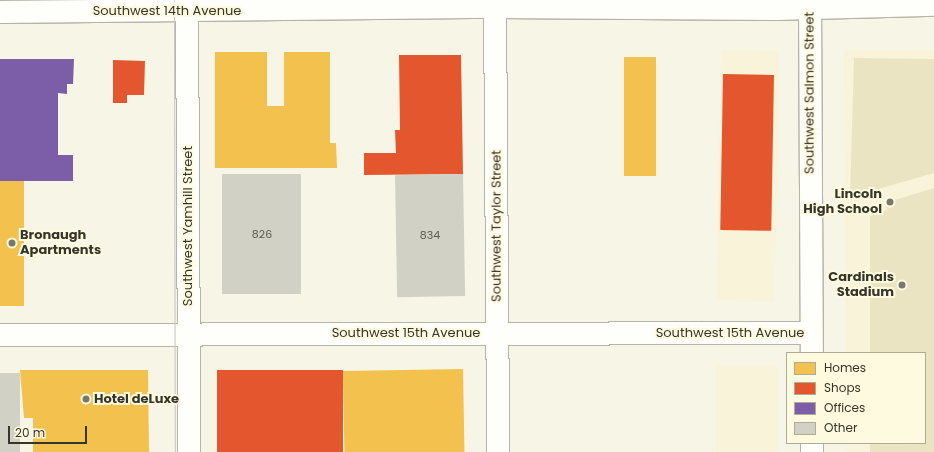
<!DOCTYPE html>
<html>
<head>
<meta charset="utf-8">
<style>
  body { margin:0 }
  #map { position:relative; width:934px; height:452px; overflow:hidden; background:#f7f5e6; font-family:Poppins,sans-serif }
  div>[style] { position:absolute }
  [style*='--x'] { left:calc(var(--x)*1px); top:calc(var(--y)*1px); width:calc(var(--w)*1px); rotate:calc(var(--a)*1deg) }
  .built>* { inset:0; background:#f8f3d9; transform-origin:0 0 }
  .green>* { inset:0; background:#ebe4c2 }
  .homes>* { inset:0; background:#f2c14e; transform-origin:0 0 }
  .shops>* { inset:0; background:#e4572e; transform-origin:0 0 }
  .offices>* { inset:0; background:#7b5ea7 }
  .building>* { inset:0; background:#d2d1c5; transform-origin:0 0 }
  .roads { filter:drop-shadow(1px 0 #b5b4a8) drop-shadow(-1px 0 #b5b4a8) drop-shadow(0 1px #b5b4a8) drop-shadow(0 -1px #b5b4a8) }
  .street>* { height:22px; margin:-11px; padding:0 11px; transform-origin:11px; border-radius:11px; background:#fefefb }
  .secondary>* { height:22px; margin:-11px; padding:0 11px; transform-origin:11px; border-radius:11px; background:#fefefb }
  .tram>* { height:1px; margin:-0.5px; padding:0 0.5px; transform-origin:0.5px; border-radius:0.5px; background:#c5c5c1 }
  .dots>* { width:11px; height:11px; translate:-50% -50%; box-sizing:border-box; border:2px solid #fefadf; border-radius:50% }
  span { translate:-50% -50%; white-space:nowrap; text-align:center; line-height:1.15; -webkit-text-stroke:4px #fefadf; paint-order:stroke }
  .number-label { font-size:11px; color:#5d5c51 }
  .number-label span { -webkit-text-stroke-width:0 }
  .street-label { font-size:13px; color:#36352a }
  .poi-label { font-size:13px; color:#36352a; font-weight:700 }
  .right { translate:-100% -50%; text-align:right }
  .left { translate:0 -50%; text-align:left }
  .legend { position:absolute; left:786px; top:352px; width:140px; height:92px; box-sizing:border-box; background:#fefadf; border:1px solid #aeab97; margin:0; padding:5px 7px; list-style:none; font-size:12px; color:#36352a }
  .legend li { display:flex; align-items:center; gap:8px; height:20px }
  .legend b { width:20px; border:1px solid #aeab97 }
  .scale { position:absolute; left:8px; top:426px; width:79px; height:18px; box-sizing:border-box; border:2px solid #36352a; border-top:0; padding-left:5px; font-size:12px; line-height:14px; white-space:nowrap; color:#36352a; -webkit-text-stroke:3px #fefadf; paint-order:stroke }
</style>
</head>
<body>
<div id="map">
  <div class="built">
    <i style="left:721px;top:50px;width:58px;height:250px;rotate:1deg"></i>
    <i style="clip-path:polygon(844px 50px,934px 50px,934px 452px,847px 452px,847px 443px,925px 443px,925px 353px,846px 353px)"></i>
    <i style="left:716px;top:366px;width:61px;height:86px"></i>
  </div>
  <div class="green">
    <i style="clip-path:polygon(854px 58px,934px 59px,934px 173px,850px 197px)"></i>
    <i style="clip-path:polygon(934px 188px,934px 452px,870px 452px,870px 443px,925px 443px,925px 353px,870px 353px,870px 216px,887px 210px,885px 203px)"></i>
  </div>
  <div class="homes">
    <i style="clip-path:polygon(215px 52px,267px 52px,267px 106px,284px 106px,284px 52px,330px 52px,330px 143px,336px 143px,337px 168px,215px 168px)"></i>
    <i style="left:624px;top:57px;width:32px;height:119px"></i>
    <i style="left:0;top:181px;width:24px;height:125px"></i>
    <i style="left:463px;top:369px;width:83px;height:120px;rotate:89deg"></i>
    <i style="clip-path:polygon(20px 370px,148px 370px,149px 452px,33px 452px,33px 418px,24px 418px)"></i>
  </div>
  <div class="shops">
    <i style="clip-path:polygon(399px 55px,461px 55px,463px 174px,364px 175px,364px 153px,396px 153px,395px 130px,400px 130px)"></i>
    <i style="clip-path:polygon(113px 60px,145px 61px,144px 95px,127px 95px,127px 103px,113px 103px)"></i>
    <i style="left:723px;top:74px;width:51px;height:156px;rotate:1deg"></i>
    <i style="left:217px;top:370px;width:126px;height:82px"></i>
  </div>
  <div class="offices">
    <i style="clip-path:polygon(0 59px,74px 59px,73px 84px,67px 84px,67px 94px,58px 93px,58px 155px,73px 155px,73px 181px,0 181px)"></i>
  </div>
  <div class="building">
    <i style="left:301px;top:174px;width:120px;height:79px;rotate:90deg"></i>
    <i style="left:463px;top:174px;width:122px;height:68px;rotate:89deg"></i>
    <i style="left:0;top:373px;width:20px;height:79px"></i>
  </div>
  <div class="roads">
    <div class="street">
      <i style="--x:187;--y:0;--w:452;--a:89.7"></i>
    </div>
    <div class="secondary">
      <i style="--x:495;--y:0;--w:452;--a:89.6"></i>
      <i style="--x:810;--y:0;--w:353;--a:89.7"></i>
      <i style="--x:0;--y:12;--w:495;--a:-0.6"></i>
      <i style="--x:495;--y:7;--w:281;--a:0.4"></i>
      <i style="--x:776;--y:9;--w:158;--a:-1.5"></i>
      <i style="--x:0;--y:335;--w:811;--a:-0.14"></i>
      <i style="--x:812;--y:452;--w:9;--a:-90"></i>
    </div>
  </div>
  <div class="tram">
    <i style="--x:174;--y:0;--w:452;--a:89.9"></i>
  </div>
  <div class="dots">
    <i style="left:890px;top:202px;background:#7a786c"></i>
    <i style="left:12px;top:243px;background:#7a786c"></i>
    <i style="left:902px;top:285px;background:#7a786c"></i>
    <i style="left:86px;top:399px;background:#7a786c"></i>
  </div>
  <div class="number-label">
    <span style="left:262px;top:234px">826</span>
    <span style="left:430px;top:235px">834</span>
  </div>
  <div class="street-label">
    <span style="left:167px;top:11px">Southwest 14th Avenue</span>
    <span style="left:810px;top:93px;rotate:-90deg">Southwest Salmon Street</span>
    <span style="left:188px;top:226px;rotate:-90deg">Southwest Yamhill Street</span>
    <span style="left:497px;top:226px;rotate:-90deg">Southwest Taylor Street</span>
    <span style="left:406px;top:333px">Southwest 15th Avenue</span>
    <span style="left:730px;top:333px">Southwest 15th Avenue</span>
  </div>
  <div class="poi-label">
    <span class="right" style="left:882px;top:202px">Lincoln<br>High School</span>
    <span class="left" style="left:20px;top:243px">Bronaugh<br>Apartments</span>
    <span class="right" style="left:894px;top:285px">Cardinals<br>Stadium</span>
    <span class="left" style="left:94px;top:399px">Hotel deLuxe</span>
  </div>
  <ul class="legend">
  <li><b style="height:11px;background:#f2c14e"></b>Homes</li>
  <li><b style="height:11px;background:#e4572e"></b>Shops</li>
  <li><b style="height:11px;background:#7b5ea7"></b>Offices</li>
  <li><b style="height:11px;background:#d2d1c5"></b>Other</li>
  </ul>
  <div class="scale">20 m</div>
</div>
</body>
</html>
